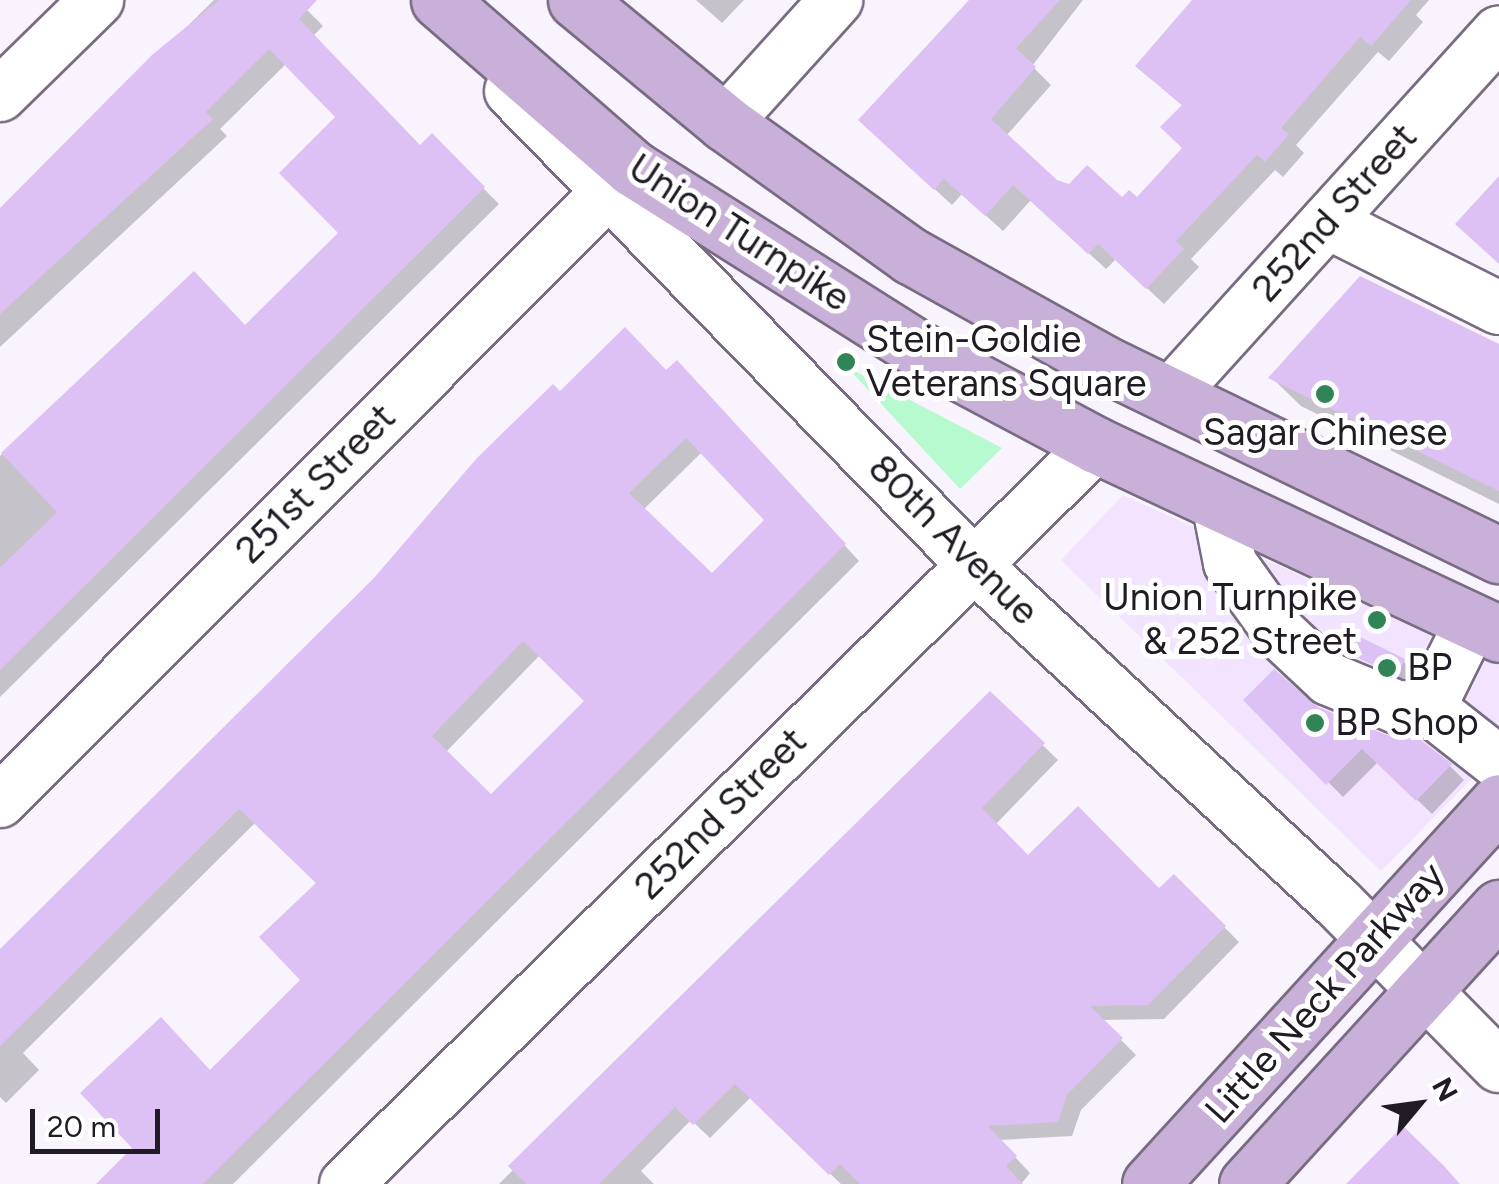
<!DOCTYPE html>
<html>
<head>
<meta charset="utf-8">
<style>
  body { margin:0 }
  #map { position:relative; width:1499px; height:1184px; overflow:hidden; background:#f8f3fd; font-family:Figtree,sans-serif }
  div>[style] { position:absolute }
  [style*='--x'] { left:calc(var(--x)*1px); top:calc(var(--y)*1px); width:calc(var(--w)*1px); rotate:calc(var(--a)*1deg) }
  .built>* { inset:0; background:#f2e4fe }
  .green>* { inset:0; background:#b7facf }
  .shadow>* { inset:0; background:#0003 }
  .building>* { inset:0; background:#ddc0f4 }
  .roads { filter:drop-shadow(2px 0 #786c82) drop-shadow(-2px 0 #786c82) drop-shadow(0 2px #786c82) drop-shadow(0 -2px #786c82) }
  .minor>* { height:52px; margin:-26px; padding:0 26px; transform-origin:26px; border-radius:26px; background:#fff }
  .major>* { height:55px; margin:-27.5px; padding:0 27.5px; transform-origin:27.5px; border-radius:27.5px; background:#c8b0d9 }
  .dots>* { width:28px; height:28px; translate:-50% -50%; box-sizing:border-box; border:5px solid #fff; border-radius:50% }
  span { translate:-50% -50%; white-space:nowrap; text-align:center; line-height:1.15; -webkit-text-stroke:10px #fff; paint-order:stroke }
  .street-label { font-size:38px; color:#201b24 }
  .poi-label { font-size:38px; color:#201b24 }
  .left { translate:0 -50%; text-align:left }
  .right { translate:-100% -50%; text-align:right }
  .north { position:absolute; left:1369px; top:1054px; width:100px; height:100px; -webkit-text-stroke:8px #fff; paint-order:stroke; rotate:61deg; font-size:28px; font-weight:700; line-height:40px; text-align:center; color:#201b24 }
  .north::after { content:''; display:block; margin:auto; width:35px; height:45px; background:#201b24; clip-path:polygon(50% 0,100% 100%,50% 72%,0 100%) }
  .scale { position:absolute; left:30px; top:1109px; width:130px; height:45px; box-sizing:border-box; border:5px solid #201b24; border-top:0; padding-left:12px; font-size:30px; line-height:35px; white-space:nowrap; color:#201b24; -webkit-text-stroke:8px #fff; paint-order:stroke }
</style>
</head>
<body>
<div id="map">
  <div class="built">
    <i style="clip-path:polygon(1123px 495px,1499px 666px,1499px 751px,1381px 871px,1061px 560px)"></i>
  </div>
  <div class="green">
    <i style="clip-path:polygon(847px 367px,1002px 448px,960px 489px)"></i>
  </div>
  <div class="shadow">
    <i style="clip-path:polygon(214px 0,297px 0,323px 26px,313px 36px,420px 148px,432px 137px,499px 204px,0 697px,0 456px,194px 274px,245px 328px,341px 233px,338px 117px,287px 63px,220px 129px,227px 136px,0 347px,0 212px)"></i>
    <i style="clip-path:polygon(696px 0,744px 0,722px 23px)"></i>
    <i style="clip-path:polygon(971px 0,1083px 0,1032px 66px,1051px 85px,1006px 136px,1056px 183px,1122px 200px,1137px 200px,1185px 149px,1184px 107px,1155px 82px,1195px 0,1429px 0,1416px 15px,1423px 22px,1389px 61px,1378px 52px,1296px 145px,1304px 153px,1283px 177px,1275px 170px,1191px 259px,1199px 267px,1164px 304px,1116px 259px,1106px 269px,1031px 200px,1003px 231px,962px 194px,952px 205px,878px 137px)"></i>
    <i style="clip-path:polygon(1499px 347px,1499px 504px,1301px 406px,1272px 378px)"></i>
    <i style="clip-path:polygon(evenodd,667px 373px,692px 379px,859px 561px,233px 1184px,99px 1184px,303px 981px,319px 883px,256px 822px,23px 1053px,39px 1070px,6px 1103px,0 1097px,0 953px,560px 394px,667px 373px,702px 452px,767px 520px,712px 577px,643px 510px,702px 452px,667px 373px,540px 655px,587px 701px,491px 798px,445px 753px,540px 655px)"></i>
    <i style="clip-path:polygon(1346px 651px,1403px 661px,1411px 669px,1405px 681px)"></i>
    <i style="clip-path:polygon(990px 694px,1058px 760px,995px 825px,1028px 858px,1159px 892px,1174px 877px,1239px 942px,1164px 1019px,1101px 1020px,1136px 1055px,1081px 1110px,1072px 1136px,999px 1140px,1030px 1173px,1021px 1184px,841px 1184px,751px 1097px,710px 1138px,691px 1120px,641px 1171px,654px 1184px,499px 1184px)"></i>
    <i style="clip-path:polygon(1246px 700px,1316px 709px,1450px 766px,1464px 780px,1432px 814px,1378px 762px,1343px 797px)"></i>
  </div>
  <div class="building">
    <i style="clip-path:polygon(219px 0,317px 0,299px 19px,420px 145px,432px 133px,485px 187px,0 670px,0 568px,57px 512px,1px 453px,194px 271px,245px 325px,338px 233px,279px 173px,335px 117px,269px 49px,206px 112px,213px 119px,0 314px,0 208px,152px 55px)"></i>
    <i style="clip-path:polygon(969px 0,1060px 0,1016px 48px,1036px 67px,991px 119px,1057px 180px,1069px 184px,1087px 165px,1122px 197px,1129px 190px,1137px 197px,1182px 148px,1160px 127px,1182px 105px,1135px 66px,1192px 0,1411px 0,1371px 46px,1360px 37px,1281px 128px,1289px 134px,1265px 162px,1257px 155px,1176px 241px,1184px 249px,1146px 289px,1098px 244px,1088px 254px,1013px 185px,985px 216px,944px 179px,934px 190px,858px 120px)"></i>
    <i style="clip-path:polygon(1499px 176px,1499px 264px,1455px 224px)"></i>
    <i style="clip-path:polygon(1360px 276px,1499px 344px,1499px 491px,1268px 378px)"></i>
    <i style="clip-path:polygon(evenodd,625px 327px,666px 370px,677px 360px,846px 544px,203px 1184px,96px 1184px,132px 1148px,80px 1093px,161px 1017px,210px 1070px,300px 980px,259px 937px,316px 883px,239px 809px,0 1046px,0 949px,374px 578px,477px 458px,553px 384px,560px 391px,625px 327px,686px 438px,764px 520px,712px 573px,629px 493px,686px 438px,625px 327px,523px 641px,584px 701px,491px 794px,432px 736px,523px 641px)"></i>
    <i style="clip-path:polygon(1342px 628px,1405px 659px,1397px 675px,1346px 653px,1335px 643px)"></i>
    <i style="clip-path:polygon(1274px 669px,1318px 707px,1386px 735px,1418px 738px,1452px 764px,1416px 801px,1362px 749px,1326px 785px,1243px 700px)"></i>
    <i style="clip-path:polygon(990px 691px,1045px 743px,982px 808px,1028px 855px,1078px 806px,1159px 888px,1174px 874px,1226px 926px,1148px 1005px,1090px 1006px,1123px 1038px,1067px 1095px,1058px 1122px,988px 1126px,1017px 1156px,1006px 1166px,1023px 1184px,860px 1184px,840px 1164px,829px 1175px,735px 1084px,693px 1125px,675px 1107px,599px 1184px,526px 1184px,508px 1166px)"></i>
    <i style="clip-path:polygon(1403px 1126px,1443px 1165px,1460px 1184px,1346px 1184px)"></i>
  </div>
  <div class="roads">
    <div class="minor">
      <i style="--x:511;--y:91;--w:661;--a:45.67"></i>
      <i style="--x:973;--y:564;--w:501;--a:42.9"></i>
      <i style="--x:1340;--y:905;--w:226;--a:45.4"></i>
      <i style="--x:0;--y:95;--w:136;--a:-44.4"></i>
      <i style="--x:725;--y:123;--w:166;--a:-47.9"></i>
      <i style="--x:1327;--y:222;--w:192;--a:26.6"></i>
      <i style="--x:1171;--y:394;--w:488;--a:-47.8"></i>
      <i style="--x:1218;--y:502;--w:62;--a:78.9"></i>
      <i style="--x:1230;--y:563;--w:86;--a:54.5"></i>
      <i style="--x:1280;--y:633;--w:67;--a:43.2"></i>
      <i style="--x:1329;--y:679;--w:74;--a:22.4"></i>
      <i style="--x:1397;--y:707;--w:32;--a:2"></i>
      <i style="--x:1429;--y:708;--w:97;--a:-63.7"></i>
      <i style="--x:1429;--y:708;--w:89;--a:38.2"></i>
      <i style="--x:0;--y:801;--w:893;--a:-45.05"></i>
      <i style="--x:346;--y:1184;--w:1053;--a:-44.58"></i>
    </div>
    <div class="major">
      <i style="--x:439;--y:0;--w:256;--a:41"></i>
      <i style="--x:632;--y:168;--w:360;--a:32.3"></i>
      <i style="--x:936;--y:360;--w:181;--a:28"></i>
      <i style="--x:1096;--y:445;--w:445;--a:25.1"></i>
      <i style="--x:576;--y:0;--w:193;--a:39.5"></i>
      <i style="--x:725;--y:123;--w:229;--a:35.6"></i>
      <i style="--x:911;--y:256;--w:220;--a:29.1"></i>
      <i style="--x:1103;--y:363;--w:440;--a:25.9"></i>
      <i style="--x:1150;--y:1184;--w:517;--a:-47.58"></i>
      <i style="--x:1247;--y:1184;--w:374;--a:-47.6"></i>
    </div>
  </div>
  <div class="dots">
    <i style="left:846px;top:362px;background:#308456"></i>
    <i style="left:1325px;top:394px;background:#308456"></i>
    <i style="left:1377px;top:620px;background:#308456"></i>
    <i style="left:1387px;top:668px;background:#308456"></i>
    <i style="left:1315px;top:723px;background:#308456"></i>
  </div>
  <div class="street-label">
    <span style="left:1335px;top:213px;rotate:-48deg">252nd Street</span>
    <span style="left:739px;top:233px;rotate:33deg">Union Turnpike</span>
    <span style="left:316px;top:484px;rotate:-45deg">251st Street</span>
    <span style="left:953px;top:540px;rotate:45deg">80th Avenue</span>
    <span style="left:721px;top:814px;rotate:-45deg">252nd Street</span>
    <span style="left:1325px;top:993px;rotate:-48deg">Little Neck Parkway</span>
  </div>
  <div class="poi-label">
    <span class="left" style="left:866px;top:362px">Stein-Goldie<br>Veterans Square</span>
    <span style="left:1325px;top:433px">Sagar Chinese</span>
    <span class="right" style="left:1357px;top:620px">Union Turnpike<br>&amp; 252 Street</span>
    <span class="left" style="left:1407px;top:668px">BP</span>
    <span class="left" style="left:1335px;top:723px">BP Shop</span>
  </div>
  <div class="north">N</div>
  <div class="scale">20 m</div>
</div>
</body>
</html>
